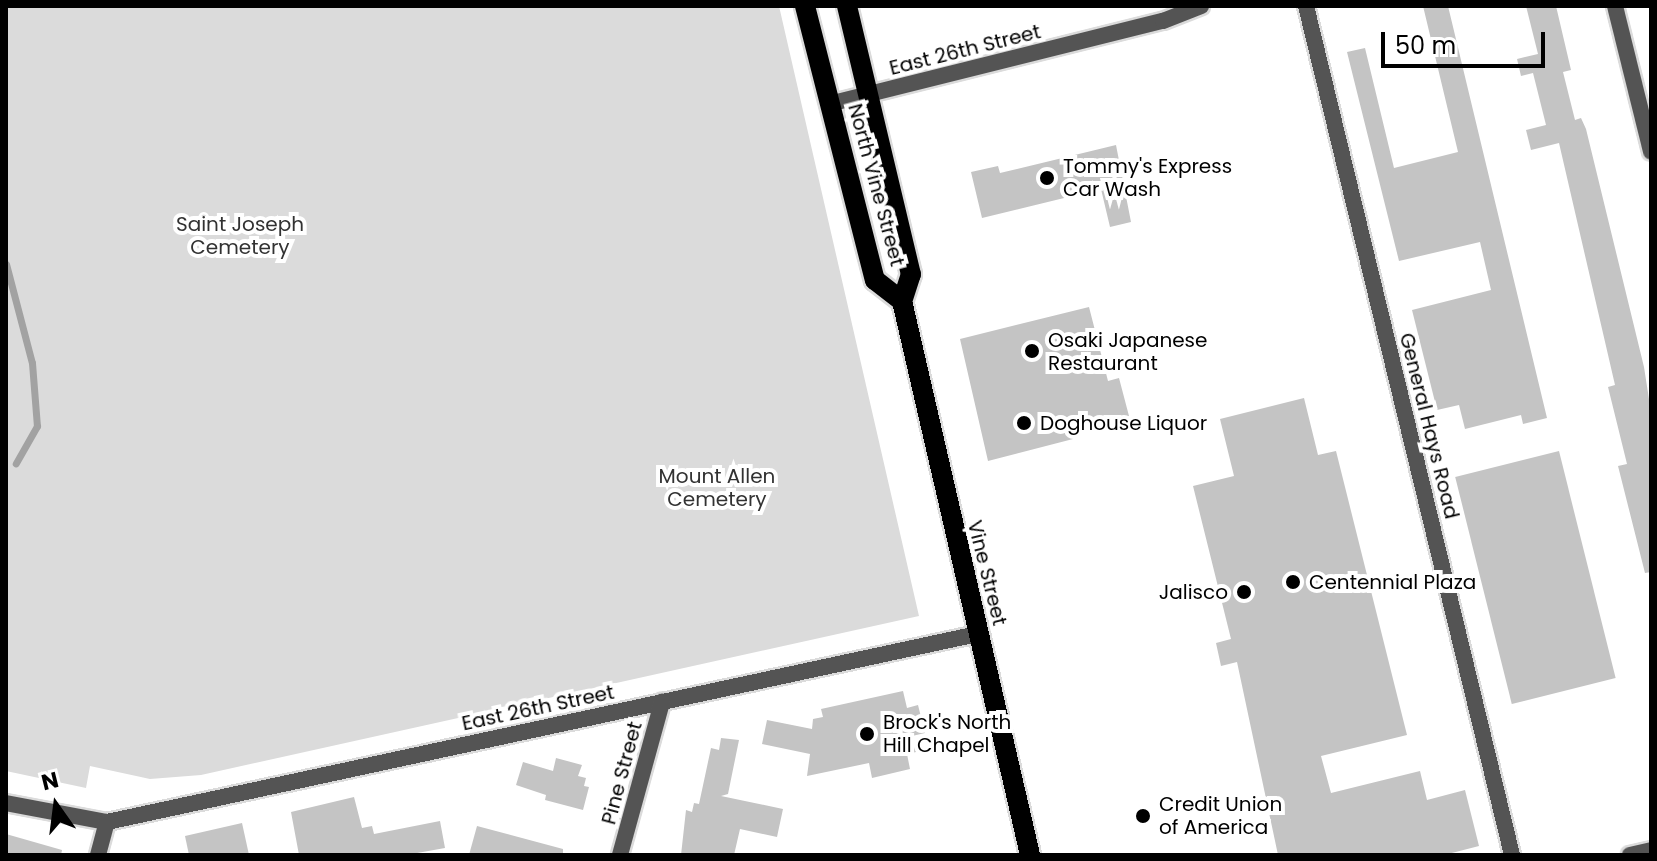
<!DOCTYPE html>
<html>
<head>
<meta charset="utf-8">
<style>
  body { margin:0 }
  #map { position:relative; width:1657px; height:861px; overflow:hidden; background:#fff; font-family:Poppins,sans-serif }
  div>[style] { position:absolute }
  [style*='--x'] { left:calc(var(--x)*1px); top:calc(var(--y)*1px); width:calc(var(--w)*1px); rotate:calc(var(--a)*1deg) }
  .green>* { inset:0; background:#dbdbdb }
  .stream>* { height:7px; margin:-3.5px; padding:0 3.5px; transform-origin:3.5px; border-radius:3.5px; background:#a2a2a2 }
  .building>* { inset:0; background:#c4c4c4; transform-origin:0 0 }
  .roads { filter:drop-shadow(2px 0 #dbdbdb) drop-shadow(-2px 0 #dbdbdb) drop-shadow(0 2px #dbdbdb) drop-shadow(0 -2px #dbdbdb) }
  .minor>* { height:16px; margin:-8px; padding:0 8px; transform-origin:8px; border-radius:8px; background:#545454 }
  .primary>* { height:20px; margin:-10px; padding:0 10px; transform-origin:10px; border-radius:10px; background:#000 }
  .dots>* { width:22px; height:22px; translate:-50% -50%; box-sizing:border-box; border:4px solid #fff; border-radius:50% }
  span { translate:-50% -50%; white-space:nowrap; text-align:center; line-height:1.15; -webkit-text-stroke:8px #fff; paint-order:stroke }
  .street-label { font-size:20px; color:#000 }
  .poi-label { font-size:20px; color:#000 }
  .left { translate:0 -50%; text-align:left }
  .right { translate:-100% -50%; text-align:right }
  .park-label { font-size:20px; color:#323232 }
  .frame { position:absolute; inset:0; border:8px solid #000; pointer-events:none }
  .north { position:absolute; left:16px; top:765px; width:80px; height:80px; -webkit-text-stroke:6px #fff; paint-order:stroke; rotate:346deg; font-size:22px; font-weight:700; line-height:32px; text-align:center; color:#000 }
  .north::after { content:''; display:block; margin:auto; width:28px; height:36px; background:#000; clip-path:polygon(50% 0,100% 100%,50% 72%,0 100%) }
  .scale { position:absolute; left:1381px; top:32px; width:164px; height:36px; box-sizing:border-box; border:4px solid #000; border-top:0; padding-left:10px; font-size:24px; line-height:28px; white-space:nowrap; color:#000; -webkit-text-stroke:6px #fff; paint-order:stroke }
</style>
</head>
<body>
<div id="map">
  <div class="green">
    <i style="clip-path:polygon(6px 6px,779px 6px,919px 616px,201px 775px,150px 779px,90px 766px,86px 788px,6px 771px)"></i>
  </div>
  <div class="stream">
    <i style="--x:6;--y:264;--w:102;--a:75.3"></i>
    <i style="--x:32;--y:363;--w:63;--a:85.5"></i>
    <i style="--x:37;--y:426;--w:43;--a:119.6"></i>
  </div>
  <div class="building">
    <i style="clip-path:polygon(1423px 6px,1448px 6px,1547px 418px,1523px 424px,1521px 415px,1465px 429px,1459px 405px,1437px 410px,1412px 310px,1491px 290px,1480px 242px,1399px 261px,1347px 52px,1365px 48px,1394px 168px,1458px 152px)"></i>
    <i style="clip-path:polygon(1526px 6px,1556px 6px,1571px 70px,1563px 72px,1575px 120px,1581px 118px,1586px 129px,1644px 367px,1651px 412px,1651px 572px,1645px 573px,1618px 466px,1627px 464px,1608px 387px,1615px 385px,1559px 143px,1531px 150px,1526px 130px,1546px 125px,1533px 73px,1521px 76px,1517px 59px,1538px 54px)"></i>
    <i style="clip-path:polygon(1116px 145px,1131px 222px,1110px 227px,1101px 189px,982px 218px,971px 172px,998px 166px,1000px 173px)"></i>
    <i style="clip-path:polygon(1089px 307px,1108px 381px,1119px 378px,1129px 416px,1071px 431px,1073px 439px,988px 461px,960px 339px)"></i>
    <i style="clip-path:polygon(1304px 398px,1318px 455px,1336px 451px,1407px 735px,1321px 756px,1331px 793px,1420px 771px,1427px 800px,1465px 790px,1479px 846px,1444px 855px,1278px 855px,1237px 662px,1221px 666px,1216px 643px,1231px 639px,1193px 486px,1234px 476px,1220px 419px)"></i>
    <i style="left:1559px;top:451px;width:234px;height:107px;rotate:76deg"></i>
    <i style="clip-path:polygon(903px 691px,907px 708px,918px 705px,925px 733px,912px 736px,916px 752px,907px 754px,910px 769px,872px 778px,869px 763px,807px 776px,810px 754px,762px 744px,767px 720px,812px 729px,813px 719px,823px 717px,821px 709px)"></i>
    <i style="clip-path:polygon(721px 738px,739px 740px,728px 794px,721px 796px,783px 809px,777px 837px,740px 829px,734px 855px,681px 855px,686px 810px,692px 812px,694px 803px,699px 804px,711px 748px,719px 750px)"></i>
    <i style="clip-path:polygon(556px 758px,582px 765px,578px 776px,586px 778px,584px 786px,589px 787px,583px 810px,545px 800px,546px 795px,516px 785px,523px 762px,553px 771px)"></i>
    <i style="clip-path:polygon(354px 797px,362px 828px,372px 826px,374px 834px,440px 821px,445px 848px,406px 855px,299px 855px,291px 812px)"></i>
    <i style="clip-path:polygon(242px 823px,249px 855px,189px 855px,185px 836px)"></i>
    <i style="clip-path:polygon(477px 826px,563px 849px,563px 855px,469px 855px)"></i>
    <i style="clip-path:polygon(6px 834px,62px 850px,61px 855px,6px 855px)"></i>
  </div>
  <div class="roads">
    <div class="minor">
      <i style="--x:1306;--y:6;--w:874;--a:76.36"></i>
      <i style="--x:1615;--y:6;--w:150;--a:76.1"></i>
      <i style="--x:829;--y:104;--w:344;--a:-14"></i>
      <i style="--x:1163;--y:21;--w:41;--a:-21.5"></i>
      <i style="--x:6;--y:803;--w:103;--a:10.7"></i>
      <i style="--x:107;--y:822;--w:890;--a:-12.19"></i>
      <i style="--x:98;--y:855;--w:34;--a:-75"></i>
      <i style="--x:620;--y:855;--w:159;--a:-74.6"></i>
      <i style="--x:1630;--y:855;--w:22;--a:-13"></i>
    </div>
    <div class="primary">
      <i style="--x:805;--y:6;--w:283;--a:75.7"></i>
      <i style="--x:875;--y:280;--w:34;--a:38"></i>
      <i style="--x:847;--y:6;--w:276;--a:76.6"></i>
      <i style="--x:911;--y:274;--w:28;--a:108"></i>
      <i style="--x:902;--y:301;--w:569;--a:76.99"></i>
    </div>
  </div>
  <div class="dots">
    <i style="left:1047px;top:178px;background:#000"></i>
    <i style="left:1032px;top:351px;background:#000"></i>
    <i style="left:1024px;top:423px;background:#000"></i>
    <i style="left:1293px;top:582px;background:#000"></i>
    <i style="left:1244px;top:592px;background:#000"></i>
    <i style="left:867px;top:734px;background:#000"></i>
    <i style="left:1143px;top:816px;background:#000"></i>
  </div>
  <div class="street-label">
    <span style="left:965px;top:50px;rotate:-14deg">East 26th Street</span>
    <span style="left:876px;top:185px;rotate:75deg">North Vine Street</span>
    <span style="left:1429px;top:426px;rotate:76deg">General Hays Road</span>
    <span style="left:987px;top:573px;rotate:76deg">Vine Street</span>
    <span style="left:538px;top:708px;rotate:-12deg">East 26th Street</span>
    <span style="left:622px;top:773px;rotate:-75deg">Pine Street</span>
  </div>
  <div class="poi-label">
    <span class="left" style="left:1063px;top:178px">Tommy's Express<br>Car Wash</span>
    <span class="left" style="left:1048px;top:352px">Osaki Japanese<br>Restaurant</span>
    <span class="left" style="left:1040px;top:423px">Doghouse Liquor</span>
    <span class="left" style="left:1309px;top:582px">Centennial Plaza</span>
    <span class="right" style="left:1228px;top:592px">Jalisco</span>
    <span class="left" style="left:883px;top:734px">Brock's North<br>Hill Chapel</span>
    <span class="left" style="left:1159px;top:816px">Credit Union<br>of America</span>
  </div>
  <div class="park-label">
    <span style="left:240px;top:236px">Saint Joseph<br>Cemetery</span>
    <span style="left:717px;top:488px">Mount Allen<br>Cemetery</span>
  </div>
  <div class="frame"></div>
  <div class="north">N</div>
  <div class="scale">50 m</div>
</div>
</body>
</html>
